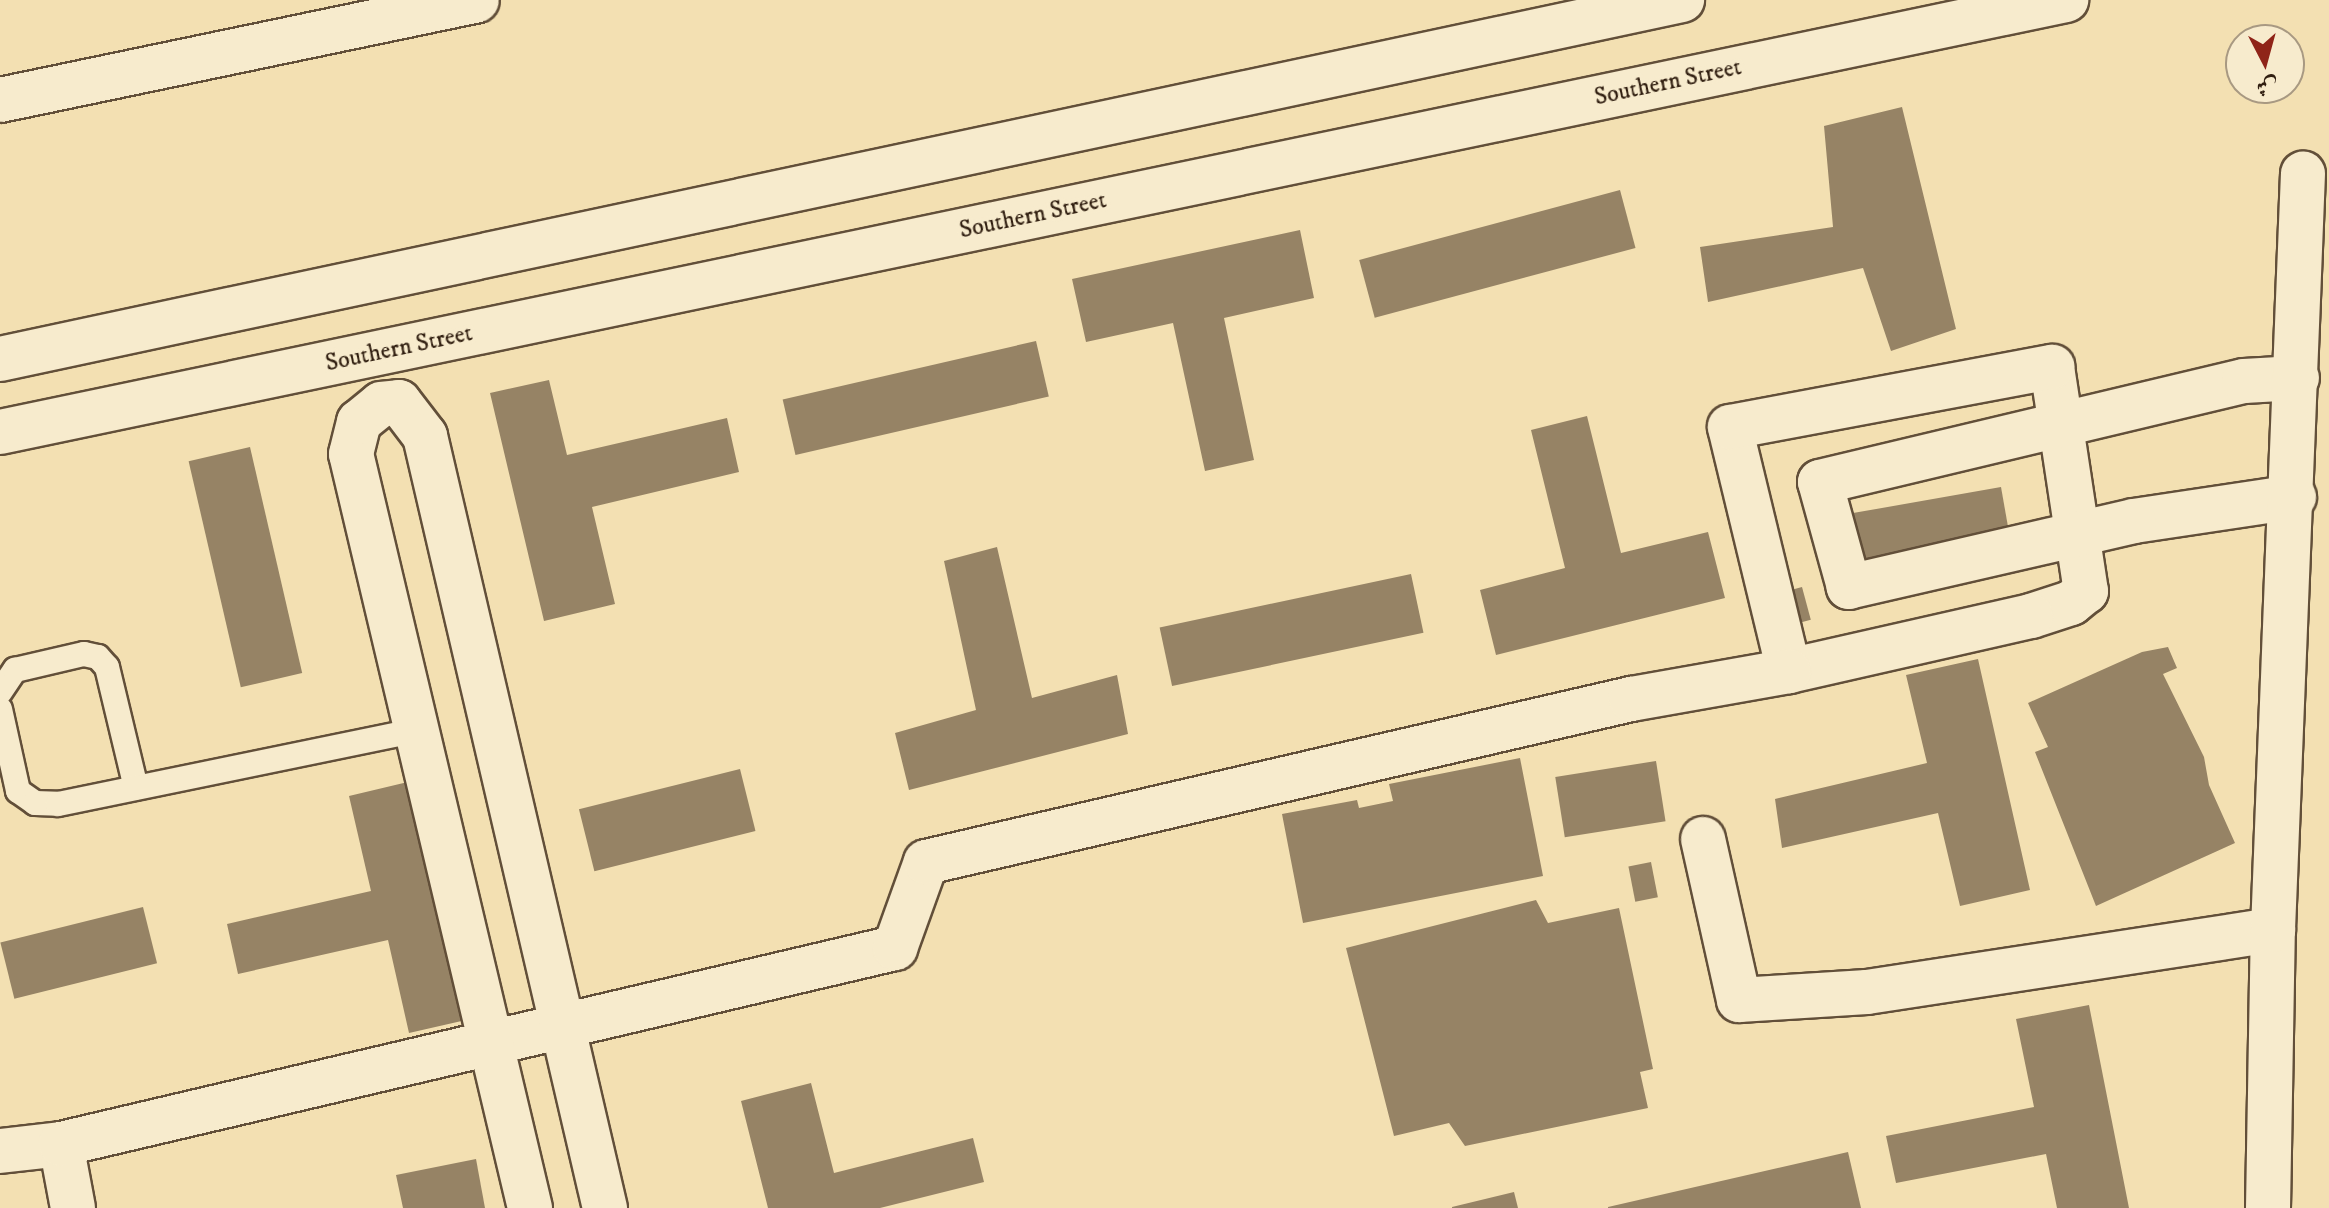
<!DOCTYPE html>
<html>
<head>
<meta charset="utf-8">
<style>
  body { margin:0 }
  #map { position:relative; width:2329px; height:1208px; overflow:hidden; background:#f3e0b2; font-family:"IM FELL DW Pica",Amiri,serif }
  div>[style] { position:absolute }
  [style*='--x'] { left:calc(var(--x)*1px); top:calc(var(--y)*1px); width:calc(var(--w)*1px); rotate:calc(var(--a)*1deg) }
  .building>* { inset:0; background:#968365; transform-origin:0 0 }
  .roads { filter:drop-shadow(2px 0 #624f39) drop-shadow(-2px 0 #624f39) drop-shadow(0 2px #624f39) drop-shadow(0 -2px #624f39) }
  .service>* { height:24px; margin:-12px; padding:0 12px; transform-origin:12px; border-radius:12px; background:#f7ebcd }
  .minor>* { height:44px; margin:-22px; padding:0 22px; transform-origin:22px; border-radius:22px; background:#f7ebcd }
  .secondary>* { height:44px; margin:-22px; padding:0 22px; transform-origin:22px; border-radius:22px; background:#f7ebcd }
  span { translate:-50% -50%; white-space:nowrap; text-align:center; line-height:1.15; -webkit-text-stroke:8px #f7ebcd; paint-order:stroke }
  .street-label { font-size:24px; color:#311f11 }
  .north { position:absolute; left:2225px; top:24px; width:80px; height:80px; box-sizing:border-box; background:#f7ebcd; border:2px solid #a89982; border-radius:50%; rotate:174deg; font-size:22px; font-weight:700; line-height:32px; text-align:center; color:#311f11 }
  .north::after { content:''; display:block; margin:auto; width:28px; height:36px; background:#8f2418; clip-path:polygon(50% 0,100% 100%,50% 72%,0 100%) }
</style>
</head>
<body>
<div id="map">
  <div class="building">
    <i style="clip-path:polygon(1902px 107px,1956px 329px,1891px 351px,1863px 268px,1708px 302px,1700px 247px,1833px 227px,1824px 126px)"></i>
    <i style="left:1620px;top:190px;width:60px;height:270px;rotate:75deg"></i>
    <i style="clip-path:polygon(1300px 230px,1314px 298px,1224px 318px,1254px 460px,1205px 471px,1173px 323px,1086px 342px,1072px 279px)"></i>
    <i style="left:1036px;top:341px;width:57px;height:260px;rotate:77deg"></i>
    <i style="clip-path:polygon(549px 380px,567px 455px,727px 418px,739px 472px,592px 507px,615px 604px,544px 621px,490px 393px)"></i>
    <i style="clip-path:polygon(1587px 416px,1621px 553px,1708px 532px,1725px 598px,1496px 655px,1480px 590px,1565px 568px,1531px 430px)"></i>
    <i style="left:250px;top:447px;width:232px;height:63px;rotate:77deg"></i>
    <i style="left:2001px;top:487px;width:58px;height:159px;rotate:80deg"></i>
    <i style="clip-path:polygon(997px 547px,1032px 698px,1117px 675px,1128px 734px,909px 790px,895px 733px,976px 710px,944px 561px)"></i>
    <i style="left:1411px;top:574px;width:60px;height:257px;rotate:78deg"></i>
    <i style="left:1802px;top:587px;width:34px;height:30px;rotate:75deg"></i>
    <i style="clip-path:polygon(2168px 647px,2177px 668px,2163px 674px,2204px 757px,2209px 785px,2235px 843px,2096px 906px,2035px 752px,2048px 747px,2028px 703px,2142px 652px)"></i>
    <i style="clip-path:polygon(1978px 659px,2030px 890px,1960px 906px,1938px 813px,1782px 848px,1775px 799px,1927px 763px,1906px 675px)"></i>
    <i style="clip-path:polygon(1520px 758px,1543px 876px,1303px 923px,1282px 814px,1357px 800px,1359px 808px,1393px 801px,1389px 784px)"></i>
    <i style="left:1656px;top:761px;width:61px;height:102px;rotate:81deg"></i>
    <i style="left:740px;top:769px;width:64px;height:166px;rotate:76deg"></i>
    <i style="clip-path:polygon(412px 781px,466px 1020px,409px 1033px,388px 940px,238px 974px,227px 924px,371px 891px,349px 796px)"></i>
    <i style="left:1651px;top:862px;width:36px;height:23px;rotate:79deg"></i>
    <i style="clip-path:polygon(1536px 900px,1548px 923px,1619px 908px,1653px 1069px,1640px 1072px,1648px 1108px,1465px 1146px,1449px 1123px,1394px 1136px,1346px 948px)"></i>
    <i style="left:143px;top:907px;width:58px;height:147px;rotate:76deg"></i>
    <i style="clip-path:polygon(2089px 1005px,2129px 1208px,2057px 1208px,2046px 1154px,1896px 1183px,1886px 1136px,2034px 1107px,2016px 1019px)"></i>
    <i style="clip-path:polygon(811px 1083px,834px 1173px,973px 1138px,984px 1182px,880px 1208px,768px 1208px,741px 1101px)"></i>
    <i style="clip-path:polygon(1848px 1152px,1861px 1208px,1608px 1208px,1608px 1207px)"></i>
    <i style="clip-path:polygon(476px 1159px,485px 1208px,403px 1208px,396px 1175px)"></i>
    <i style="clip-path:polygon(1514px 1192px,1518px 1208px,1452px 1208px,1452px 1207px)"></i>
  </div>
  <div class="roads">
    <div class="service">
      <i style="--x:0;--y:692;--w:27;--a:-56"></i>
      <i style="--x:15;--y:670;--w:71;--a:-13.1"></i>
      <i style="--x:84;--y:654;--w:14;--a:12"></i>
      <i style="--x:98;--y:657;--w:13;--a:48"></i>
      <i style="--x:107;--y:667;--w:124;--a:76.5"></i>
      <i style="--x:0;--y:709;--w:84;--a:77.6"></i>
      <i style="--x:18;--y:791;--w:21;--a:35"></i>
      <i style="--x:35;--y:803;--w:23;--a:2"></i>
      <i style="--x:58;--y:804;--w:362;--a:-11.6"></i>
    </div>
    <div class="minor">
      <i style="--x:0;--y:100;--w:487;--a:-11.8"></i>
      <i style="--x:2052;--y:367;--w:227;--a:81.4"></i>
      <i style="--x:2086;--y:591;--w:19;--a:141"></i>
      <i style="--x:2071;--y:603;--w:42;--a:162"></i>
      <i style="--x:2031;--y:616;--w:248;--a:167.2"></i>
      <i style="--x:1789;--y:671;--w:251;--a:-103.6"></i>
      <i style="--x:1730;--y:427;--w:328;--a:-10.6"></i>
      <i style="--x:2294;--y:497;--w:162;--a:171.5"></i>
      <i style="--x:2134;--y:521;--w:293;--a:167"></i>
      <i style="--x:1849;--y:587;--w:109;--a:-105.4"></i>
      <i style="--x:1820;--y:482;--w:436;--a:-13.4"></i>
      <i style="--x:2244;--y:381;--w:53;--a:-3.2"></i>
      <i style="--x:1703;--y:839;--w:165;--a:77.4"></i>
      <i style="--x:1739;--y:1000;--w:128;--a:-3.6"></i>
      <i style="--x:1867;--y:992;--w:411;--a:-8.7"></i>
      <i style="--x:0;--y:1151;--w:61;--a:-6.5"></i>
      <i style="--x:73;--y:1208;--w:65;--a:-100.6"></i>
      <i style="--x:61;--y:1144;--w:857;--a:-13.23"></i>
      <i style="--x:895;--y:948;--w:91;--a:-70.2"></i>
      <i style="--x:926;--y:862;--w:724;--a:-13.02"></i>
      <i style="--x:1631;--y:699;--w:160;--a:-10"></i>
      <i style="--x:530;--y:1208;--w:775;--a:-103.35"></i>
      <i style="--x:351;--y:454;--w:33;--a:-76"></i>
      <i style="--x:359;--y:422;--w:28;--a:-39"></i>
      <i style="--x:381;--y:404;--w:18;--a:-6"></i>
      <i style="--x:399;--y:402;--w:43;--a:52.6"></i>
      <i style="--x:425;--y:436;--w:793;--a:76.88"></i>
      <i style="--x:2268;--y:1208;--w:278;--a:-89"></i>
      <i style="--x:2273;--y:930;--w:757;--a:-87.73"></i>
    </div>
    <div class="secondary">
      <i style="--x:0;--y:359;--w:1720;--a:-12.05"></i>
      <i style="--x:0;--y:432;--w:2111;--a:-11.81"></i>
    </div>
  </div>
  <div class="street-label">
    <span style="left:1668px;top:83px;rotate:-12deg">Southern Street</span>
    <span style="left:1033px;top:216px;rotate:-12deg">Southern Street</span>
    <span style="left:399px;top:349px;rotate:-12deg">Southern Street</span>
  </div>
  <div class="north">ش</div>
</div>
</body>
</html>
